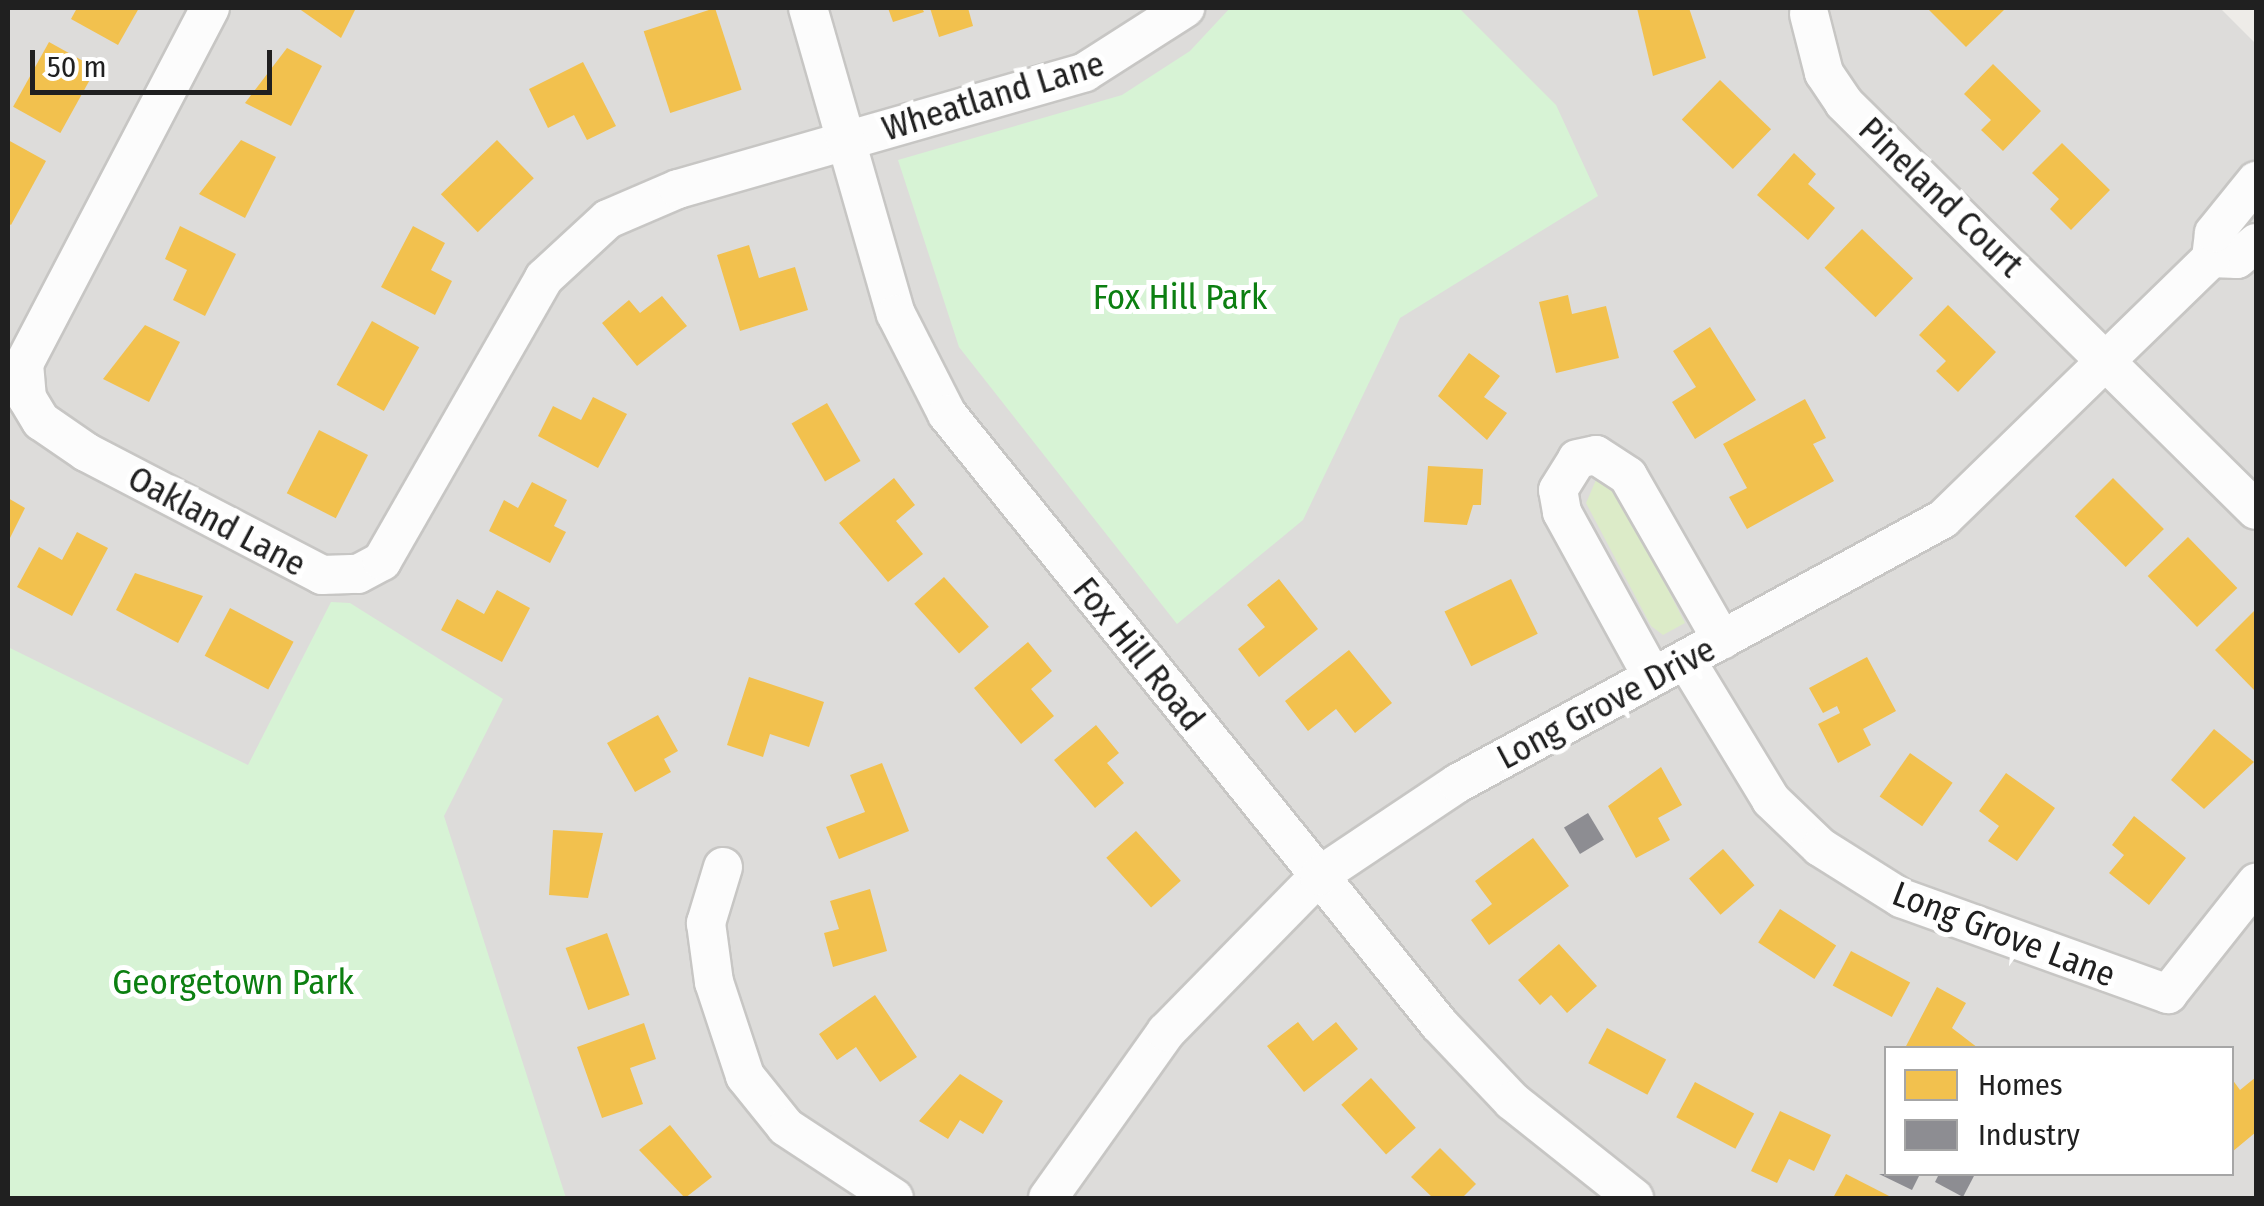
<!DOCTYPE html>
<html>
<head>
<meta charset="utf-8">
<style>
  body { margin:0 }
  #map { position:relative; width:2264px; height:1206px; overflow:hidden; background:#eeece8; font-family:"Fira Sans Condensed",sans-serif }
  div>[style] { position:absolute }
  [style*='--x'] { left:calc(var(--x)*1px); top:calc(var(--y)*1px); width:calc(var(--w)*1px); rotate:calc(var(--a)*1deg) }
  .residential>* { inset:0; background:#dddcda }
  .grass>* { inset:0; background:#dcebc8 }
  .park>* { inset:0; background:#d7f3d5 }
  .homes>* { inset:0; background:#f2c14e; transform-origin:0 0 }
  .industry>* { inset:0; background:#8d8d92; transform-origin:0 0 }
  .roads { filter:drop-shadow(2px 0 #c7c6c4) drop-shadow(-2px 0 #c7c6c4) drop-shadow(0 2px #c7c6c4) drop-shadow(0 -2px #c7c6c4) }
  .minor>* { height:38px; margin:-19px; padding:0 19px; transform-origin:19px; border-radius:19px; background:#fcfcfc }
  span { translate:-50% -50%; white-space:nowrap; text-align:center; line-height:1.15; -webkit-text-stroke:10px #fff; paint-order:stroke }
  .street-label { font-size:35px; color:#202020 }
  .park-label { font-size:35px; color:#0c7f11 }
  .frame { position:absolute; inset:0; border:10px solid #202020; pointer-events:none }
  .legend { position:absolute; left:1884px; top:1046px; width:350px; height:130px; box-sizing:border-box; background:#fff; border:2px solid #a6a6a6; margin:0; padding:12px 18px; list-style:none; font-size:30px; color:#202020 }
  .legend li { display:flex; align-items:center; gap:20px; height:50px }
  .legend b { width:50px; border:2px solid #a6a6a6 }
  .scale { position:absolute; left:30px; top:50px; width:242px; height:45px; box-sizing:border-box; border:5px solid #202020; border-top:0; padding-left:12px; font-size:30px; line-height:35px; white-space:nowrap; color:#202020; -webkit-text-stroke:8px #fff; paint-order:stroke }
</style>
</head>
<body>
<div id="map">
  <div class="residential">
    <i style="clip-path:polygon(evenodd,8px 8px,2220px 8px,2256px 44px,2256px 1198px,8px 1198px,8px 8px,1886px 1048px,2232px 1048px,2232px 1174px,1886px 1174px,1886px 1048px)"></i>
  </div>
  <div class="grass">
    <i style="clip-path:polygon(1596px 480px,1613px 481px,1685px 623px,1663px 635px,1651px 626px,1586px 503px)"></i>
  </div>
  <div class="park">
    <i style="clip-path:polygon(1230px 8px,1459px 8px,1556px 105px,1598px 196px,1400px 318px,1303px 520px,1177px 624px,959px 347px,898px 160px,1122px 95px,1190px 51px)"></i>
    <i style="clip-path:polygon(331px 602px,350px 603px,503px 699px,444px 816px,566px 1198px,8px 1198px,8px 647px,248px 765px)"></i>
  </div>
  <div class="homes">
    <i style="clip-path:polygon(77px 8px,139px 8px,118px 45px,71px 19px)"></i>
    <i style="clip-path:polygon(298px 8px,356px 8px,341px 38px)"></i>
    <i style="left:715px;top:8px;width:86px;height:75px;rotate:72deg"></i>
    <i style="clip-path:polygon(888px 8px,922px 8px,924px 12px,893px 22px)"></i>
    <i style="clip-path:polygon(930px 8px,968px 8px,973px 26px,939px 37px)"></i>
    <i style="clip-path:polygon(1637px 8px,1689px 8px,1706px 58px,1653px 76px)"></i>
    <i style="clip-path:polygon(1927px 8px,2006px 8px,1966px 47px)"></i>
    <i style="left:49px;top:42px;width:54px;height:74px;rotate:29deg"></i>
    <i style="clip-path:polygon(287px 48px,322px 66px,291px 126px,245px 103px)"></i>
    <i style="clip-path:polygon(583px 62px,616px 126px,587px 140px,574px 115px,548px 128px,529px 89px)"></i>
    <i style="clip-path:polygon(1993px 64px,2041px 111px,2003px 151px,1981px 130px,1991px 120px,1964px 94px)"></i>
    <i style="left:1720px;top:80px;width:71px;height:55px;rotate:44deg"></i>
    <i style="clip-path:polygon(8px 140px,46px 161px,11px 225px,8px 223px)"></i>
    <i style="clip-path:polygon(241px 140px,276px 157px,245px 218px,199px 194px)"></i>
    <i style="left:497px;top:140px;width:53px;height:78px;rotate:46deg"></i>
    <i style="clip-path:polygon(2062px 143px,2110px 190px,2071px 230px,2050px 209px,2059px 199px,2032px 173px)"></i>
    <i style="clip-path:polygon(1794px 153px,1816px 174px,1808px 184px,1835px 208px,1808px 240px,1757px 195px)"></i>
    <i style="clip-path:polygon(180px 226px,236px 254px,205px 316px,173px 300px,187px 270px,165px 259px)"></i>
    <i style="clip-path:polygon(413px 226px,445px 243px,431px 270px,452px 281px,435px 315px,381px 287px)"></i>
    <i style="left:1862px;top:229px;width:71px;height:54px;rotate:44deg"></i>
    <i style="clip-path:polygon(749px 245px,759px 278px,795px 267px,808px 310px,740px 331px,717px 255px)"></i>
    <i style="clip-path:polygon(1568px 295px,1572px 314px,1606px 306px,1619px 358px,1556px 373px,1539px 302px)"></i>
    <i style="clip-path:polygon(662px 296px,687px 326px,637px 366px,602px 323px,629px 300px,640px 313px)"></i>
    <i style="clip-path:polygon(1948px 305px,1996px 352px,1958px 392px,1936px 371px,1946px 361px,1919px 335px)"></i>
    <i style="left:372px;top:321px;width:54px;height:73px;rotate:29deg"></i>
    <i style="clip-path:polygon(145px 325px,180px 342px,149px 402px,103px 379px)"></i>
    <i style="clip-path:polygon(1710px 327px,1756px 400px,1695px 439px,1672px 402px,1696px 387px,1673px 351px)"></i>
    <i style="clip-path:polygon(1469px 353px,1500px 376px,1484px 397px,1507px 413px,1487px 440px,1438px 396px)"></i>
    <i style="clip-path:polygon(593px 397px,627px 414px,598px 468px,538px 436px,553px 406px,581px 420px)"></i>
    <i style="clip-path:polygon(1805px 399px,1826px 438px,1813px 444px,1834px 481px,1747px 529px,1729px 497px,1747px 488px,1723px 444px)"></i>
    <i style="left:827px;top:403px;width:67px;height:41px;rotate:60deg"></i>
    <i style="left:319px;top:430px;width:55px;height:71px;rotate:27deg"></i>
    <i style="clip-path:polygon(1428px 466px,1483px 469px,1481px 505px,1473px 505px,1467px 525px,1424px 522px)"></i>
    <i style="clip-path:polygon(894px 478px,915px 505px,896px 521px,923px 554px,888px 582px,839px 523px)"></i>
    <i style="left:2113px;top:478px;width:72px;height:54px;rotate:45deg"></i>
    <i style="clip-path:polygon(532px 482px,567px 500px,554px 526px,566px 532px,550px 563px,489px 531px,504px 500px,518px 508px)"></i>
    <i style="clip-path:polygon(8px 498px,25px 508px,8px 542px)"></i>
    <i style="clip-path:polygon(77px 532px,108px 548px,72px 616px,17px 587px,39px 547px,62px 560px)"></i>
    <i style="left:2188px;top:537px;width:71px;height:56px;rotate:46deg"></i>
    <i style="clip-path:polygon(135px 573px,203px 596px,178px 643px,116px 610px)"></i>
    <i style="left:944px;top:577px;width:67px;height:40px;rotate:48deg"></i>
    <i style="clip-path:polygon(1279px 579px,1318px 629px,1259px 677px,1238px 649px,1265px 627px,1247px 605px)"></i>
    <i style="left:1511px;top:579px;width:61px;height:74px;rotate:64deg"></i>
    <i style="clip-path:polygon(497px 590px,530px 608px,502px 662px,441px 630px,457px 599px,484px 614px)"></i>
    <i style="left:230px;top:608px;width:72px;height:54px;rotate:28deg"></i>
    <i style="clip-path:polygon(2254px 611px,2256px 614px,2256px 692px,2215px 650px)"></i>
    <i style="clip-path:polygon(1028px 642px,1052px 671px,1031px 689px,1054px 716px,1021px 744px,974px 688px)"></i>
    <i style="clip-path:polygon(1349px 650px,1392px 703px,1355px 733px,1336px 709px,1308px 731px,1285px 701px)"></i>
    <i style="clip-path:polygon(1867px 657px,1896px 711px,1863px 729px,1871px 745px,1838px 763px,1818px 724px,1840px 713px,1837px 706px,1823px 713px,1809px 688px)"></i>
    <i style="clip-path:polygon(749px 677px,824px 702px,809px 747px,770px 734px,763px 757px,727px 745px)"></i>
    <i style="clip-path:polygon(658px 715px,678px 751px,664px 759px,671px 772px,635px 792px,607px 743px)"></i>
    <i style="clip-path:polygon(1096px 725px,1119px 753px,1107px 763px,1124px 783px,1095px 808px,1054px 760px)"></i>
    <i style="clip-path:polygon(2214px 729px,2254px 762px,2204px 809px,2171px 780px)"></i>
    <i style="left:1910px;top:753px;width:52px;height:53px;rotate:35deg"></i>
    <i style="clip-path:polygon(882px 763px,909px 831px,839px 859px,826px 827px,865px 812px,850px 775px)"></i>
    <i style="clip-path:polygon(1661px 767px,1682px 805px,1658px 818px,1670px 840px,1636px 858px,1608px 806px)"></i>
    <i style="clip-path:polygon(2006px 773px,2055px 808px,2017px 861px,1988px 841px,1999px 826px,1979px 811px)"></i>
    <i style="clip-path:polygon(2134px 816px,2186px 858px,2149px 905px,2109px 873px,2124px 855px,2112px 845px)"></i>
    <i style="clip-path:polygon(553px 830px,603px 833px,588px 898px,549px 895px)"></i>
    <i style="left:1136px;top:831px;width:67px;height:40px;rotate:48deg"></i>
    <i style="clip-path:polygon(1533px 838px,1569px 886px,1489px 945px,1471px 920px,1492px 904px,1475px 881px)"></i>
    <i style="left:1723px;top:849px;width:48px;height:45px;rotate:49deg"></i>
    <i style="clip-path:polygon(870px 889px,887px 951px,833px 967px,824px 933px,839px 929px,830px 901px)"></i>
    <i style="left:1780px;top:909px;width:67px;height:40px;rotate:33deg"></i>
    <i style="left:607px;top:933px;width:66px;height:44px;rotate:70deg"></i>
    <i style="clip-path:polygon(1559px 944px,1597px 986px,1567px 1013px,1551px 995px,1540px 1005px,1518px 980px)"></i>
    <i style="left:1851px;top:951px;width:67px;height:39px;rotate:28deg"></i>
    <i style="clip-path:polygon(1937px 987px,1966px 1003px,1952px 1028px,1978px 1048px,1905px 1048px)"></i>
    <i style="clip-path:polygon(875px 995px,917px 1057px,880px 1082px,856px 1047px,837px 1060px,819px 1034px)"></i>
    <i style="clip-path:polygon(1298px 1022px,1313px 1041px,1336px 1022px,1358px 1049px,1304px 1092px,1267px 1046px)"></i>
    <i style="clip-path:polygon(644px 1023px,656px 1059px,630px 1068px,643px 1104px,602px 1118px,577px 1047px)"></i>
    <i style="left:1607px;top:1028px;width:67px;height:40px;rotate:28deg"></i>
    <i style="clip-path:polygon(960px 1074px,1003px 1101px,983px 1134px,960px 1120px,948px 1139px,919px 1121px)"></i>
    <i style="clip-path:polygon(2256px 1077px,2256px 1132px,2232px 1152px,2232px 1079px,2240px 1090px)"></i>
    <i style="left:1371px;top:1078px;width:67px;height:40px;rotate:48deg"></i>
    <i style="left:1695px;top:1082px;width:67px;height:40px;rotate:28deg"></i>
    <i style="clip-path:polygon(1780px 1111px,1831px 1135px,1814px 1171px,1789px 1159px,1777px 1183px,1751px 1171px)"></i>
    <i style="clip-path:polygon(670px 1125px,712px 1177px,685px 1198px,639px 1150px)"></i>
    <i style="clip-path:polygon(1440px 1148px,1476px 1184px,1462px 1198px,1433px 1198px,1411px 1177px)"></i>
    <i style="clip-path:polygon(1846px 1174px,1893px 1198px,1833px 1198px)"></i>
  </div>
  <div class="industry">
    <i style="left:1588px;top:813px;width:31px;height:28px;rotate:59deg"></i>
    <i style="clip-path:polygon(1879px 1174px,1920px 1174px,1912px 1190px)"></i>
    <i style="clip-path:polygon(1939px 1174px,1975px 1174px,1963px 1197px,1935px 1182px)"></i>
  </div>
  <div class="roads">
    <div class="minor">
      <i style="--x:210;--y:8;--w:402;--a:117.6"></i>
      <i style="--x:24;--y:364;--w:34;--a:85"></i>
      <i style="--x:27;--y:398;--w:27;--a:59"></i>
      <i style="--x:41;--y:421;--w:55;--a:34.6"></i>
      <i style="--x:86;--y:452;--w:266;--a:27.5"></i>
      <i style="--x:322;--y:575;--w:36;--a:-2"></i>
      <i style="--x:358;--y:574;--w:27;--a:-28"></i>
      <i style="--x:382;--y:561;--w:326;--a:-60.2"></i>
      <i style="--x:544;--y:278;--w:87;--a:-42.7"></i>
      <i style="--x:608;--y:219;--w:76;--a:-23.2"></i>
      <i style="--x:678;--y:189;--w:423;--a:-16"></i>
      <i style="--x:1085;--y:72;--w:119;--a:-32.6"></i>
      <i style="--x:808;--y:8;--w:318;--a:74"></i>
      <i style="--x:896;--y:314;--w:112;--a:63"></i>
      <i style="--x:947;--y:414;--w:784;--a:51.11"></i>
      <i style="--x:1439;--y:1024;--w:106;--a:46.5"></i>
      <i style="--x:1512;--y:1101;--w:156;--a:38.5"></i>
      <i style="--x:1809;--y:14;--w:61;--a:75.7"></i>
      <i style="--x:1824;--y:73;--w:36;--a:56"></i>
      <i style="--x:1844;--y:103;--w:579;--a:44.65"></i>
      <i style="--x:2211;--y:258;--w:26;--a:2"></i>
      <i style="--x:2237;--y:259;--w:25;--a:-40"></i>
      <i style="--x:1686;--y:660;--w:164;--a:58.7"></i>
      <i style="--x:1771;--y:800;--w:68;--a:43.8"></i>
      <i style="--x:1820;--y:847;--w:96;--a:32.2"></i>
      <i style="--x:1901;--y:898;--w:284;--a:19.8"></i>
      <i style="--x:2168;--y:994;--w:142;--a:-51.6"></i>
      <i style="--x:1652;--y:676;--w:187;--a:-118.8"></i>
      <i style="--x:1562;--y:512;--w:22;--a:-100"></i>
      <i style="--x:1558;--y:490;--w:36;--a:-58"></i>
      <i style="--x:1577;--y:459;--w:19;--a:-12"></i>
      <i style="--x:1596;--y:455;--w:38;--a:33"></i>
      <i style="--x:1628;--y:476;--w:189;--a:60.2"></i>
      <i style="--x:723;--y:867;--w:59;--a:106.9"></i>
      <i style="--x:706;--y:923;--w:60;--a:82.3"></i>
      <i style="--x:714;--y:982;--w:99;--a:71.7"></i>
      <i style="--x:745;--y:1076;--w:65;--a:51.2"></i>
      <i style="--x:786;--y:1127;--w:129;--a:33.3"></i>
      <i style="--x:1048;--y:1198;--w:204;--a:-54.6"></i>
      <i style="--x:1166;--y:1032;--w:219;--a:-45.6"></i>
      <i style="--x:1319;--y:876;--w:167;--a:-33.8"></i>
      <i style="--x:1458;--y:783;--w:552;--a:-28.56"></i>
      <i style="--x:1943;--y:519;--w:374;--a:-44.2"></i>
      <i style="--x:2211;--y:258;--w:25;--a:-83"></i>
      <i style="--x:2214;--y:233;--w:67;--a:-51.1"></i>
    </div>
  </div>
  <div class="street-label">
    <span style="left:993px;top:96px;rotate:-17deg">Wheatland Lane</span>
    <span style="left:1941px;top:197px;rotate:44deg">Pineland Court</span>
    <span style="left:217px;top:521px;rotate:28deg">Oakland Lane</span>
    <span style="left:1139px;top:654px;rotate:51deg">Fox Hill Road</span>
    <span style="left:1606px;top:703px;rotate:-28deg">Long Grove Drive</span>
    <span style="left:2004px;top:934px;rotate:21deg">Long Grove Lane</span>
  </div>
  <div class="park-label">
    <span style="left:1180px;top:297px">Fox Hill Park</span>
    <span style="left:233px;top:982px">Georgetown Park</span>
  </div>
  <div class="frame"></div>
  <ul class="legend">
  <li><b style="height:28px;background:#f2c14e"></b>Homes</li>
  <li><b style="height:28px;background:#8d8d92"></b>Industry</li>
  </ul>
  <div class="scale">50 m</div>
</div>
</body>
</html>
